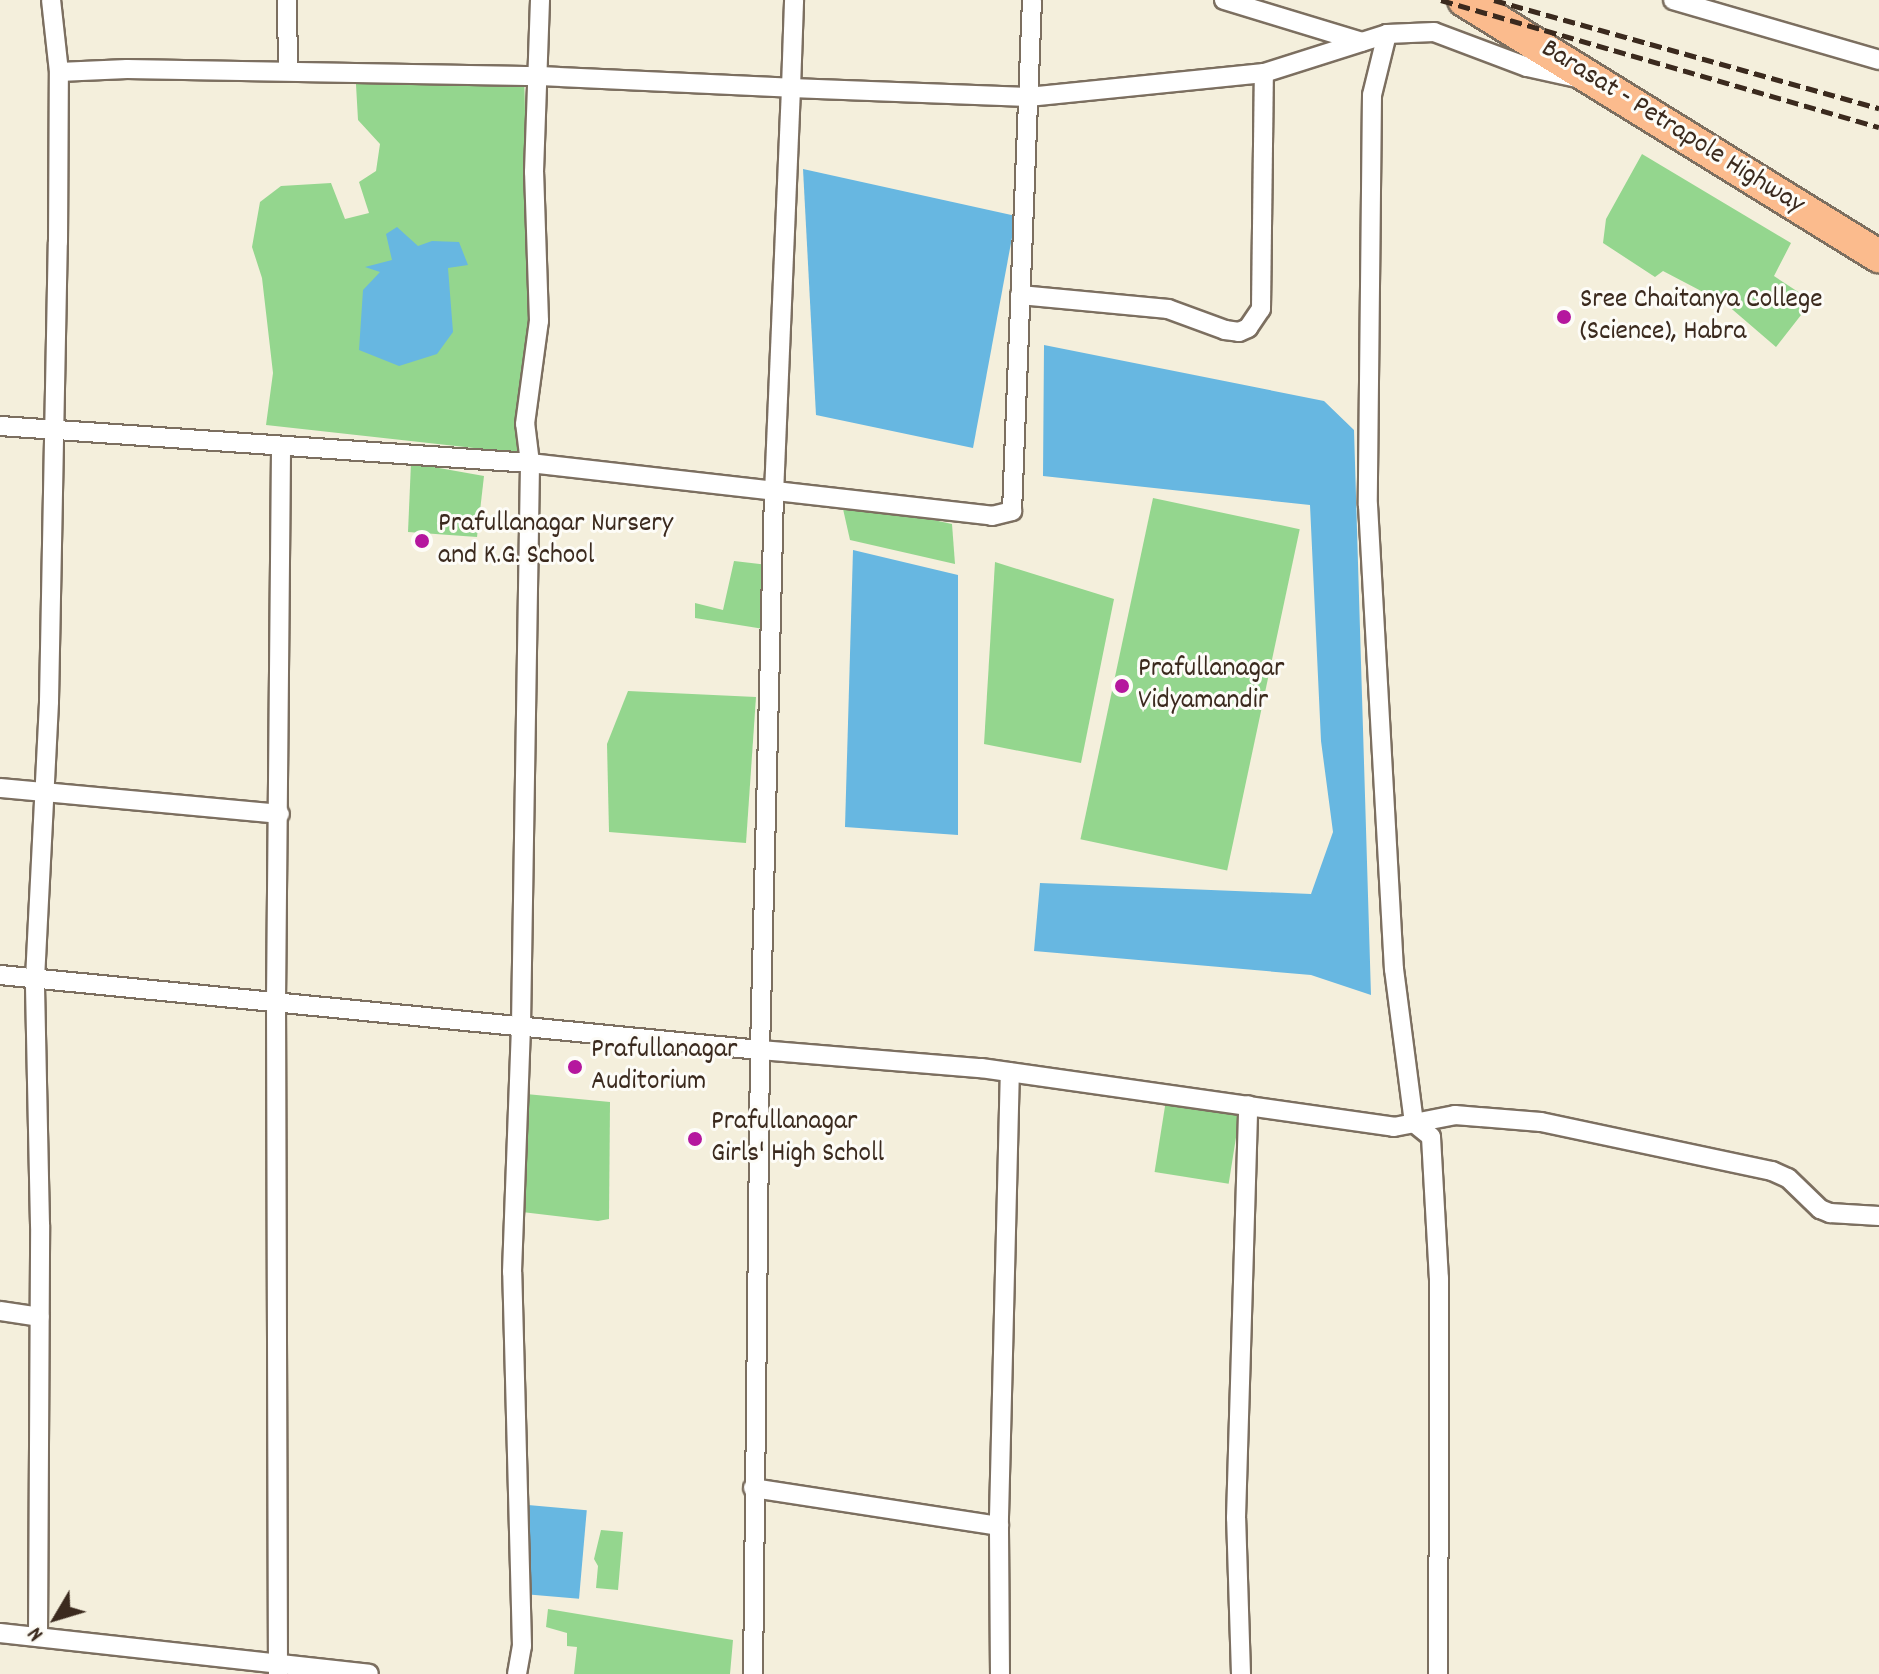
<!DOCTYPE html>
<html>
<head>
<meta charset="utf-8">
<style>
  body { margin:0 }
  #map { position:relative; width:1879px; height:1674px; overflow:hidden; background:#f4efdc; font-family:Dekko,sans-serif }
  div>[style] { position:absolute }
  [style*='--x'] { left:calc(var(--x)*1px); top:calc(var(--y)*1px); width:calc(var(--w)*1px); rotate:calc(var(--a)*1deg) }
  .green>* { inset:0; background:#94d68e; transform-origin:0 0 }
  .water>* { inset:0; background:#67b7e1; transform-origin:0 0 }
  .roads { filter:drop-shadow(2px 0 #7c6f60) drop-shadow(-2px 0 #7c6f60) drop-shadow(0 2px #7c6f60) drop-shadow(0 -2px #7c6f60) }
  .street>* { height:18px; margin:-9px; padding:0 9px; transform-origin:9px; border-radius:9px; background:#fff }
  .highway>* { height:32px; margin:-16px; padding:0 16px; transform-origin:16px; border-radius:16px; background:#fbbb8d }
  .rail>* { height:5px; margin-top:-2.5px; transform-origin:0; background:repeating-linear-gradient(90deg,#3b2a1e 0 12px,transparent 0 18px) }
  .dots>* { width:22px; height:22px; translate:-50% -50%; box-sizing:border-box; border:4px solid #fdfcf7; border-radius:50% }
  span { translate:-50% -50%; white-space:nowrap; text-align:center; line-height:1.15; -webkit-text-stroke:6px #fdfcf7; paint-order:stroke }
  .street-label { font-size:28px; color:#3b2a1e }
  .poi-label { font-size:28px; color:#3b2a1e }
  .left { translate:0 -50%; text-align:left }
  .north { position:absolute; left:16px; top:1578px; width:80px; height:80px; -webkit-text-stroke:6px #fdfcf7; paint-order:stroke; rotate:232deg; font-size:22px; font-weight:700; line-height:32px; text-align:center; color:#3b2a1e }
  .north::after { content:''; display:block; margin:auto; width:28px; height:36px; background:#3b2a1e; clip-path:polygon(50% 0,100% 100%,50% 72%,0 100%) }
</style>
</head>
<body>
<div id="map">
  <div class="green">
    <i style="clip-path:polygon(355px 67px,524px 70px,530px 318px,517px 414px,520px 453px,266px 425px,273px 373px,262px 278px,252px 247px,260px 202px,281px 186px,331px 183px,345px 219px,369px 213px,359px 182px,376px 171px,380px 144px,358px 120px)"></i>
    <i style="clip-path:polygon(1642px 154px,1791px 243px,1774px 276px,1812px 301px,1776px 347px,1726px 304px,1663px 271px,1655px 277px,1603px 243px,1606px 219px)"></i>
    <i style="clip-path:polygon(411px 463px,484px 476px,477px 537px,408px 532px)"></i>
    <i style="left:1153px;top:498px;width:150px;height:349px;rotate:12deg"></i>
    <i style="clip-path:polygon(841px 500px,952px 524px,955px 564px,850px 540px)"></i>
    <i style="clip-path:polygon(734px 561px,768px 565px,764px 629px,695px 618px,695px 603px,723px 610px)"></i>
    <i style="clip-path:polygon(995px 562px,1114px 599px,1081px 763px,984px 744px)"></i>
    <i style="clip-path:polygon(628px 691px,756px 697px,746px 843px,609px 832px,607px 744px)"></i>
    <i style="clip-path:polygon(526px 1094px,610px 1102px,609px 1219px,598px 1221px,522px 1212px)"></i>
    <i style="left:1166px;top:1100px;width:75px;height:73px;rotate:9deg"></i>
    <i style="clip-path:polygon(601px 1530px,623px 1532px,618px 1590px,596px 1588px,598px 1566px,594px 1559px)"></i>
    <i style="clip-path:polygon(548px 1609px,733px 1640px,730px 1674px,574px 1674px,577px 1647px,567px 1646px,567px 1633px,546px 1627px)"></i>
  </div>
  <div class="water">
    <i style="clip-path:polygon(803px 169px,1016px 216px,973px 448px,816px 415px)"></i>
    <i style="clip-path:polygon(397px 227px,418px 246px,432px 241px,459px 242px,468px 265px,448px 268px,453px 332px,437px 354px,399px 366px,359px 350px,363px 290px,380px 272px,365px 267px,392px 260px,386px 234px)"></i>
    <i style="clip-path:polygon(1044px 345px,1324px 401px,1354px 430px,1371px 995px,1311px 975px,1034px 951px,1040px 883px,1311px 894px,1333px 832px,1321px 741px,1310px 505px,1043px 476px)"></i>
    <i style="clip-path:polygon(853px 550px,958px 575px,958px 835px,845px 827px)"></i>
    <i style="left:528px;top:1505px;width:59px;height:89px;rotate:5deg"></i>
  </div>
  <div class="roads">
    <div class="street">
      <i style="--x:287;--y:0;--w:71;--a:89.2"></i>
      <i style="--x:1224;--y:0;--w:144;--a:16.9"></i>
      <i style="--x:1673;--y:0;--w:215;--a:16.2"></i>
      <i style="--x:1387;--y:34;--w:63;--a:103.8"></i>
      <i style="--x:1372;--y:95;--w:410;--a:90.6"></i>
      <i style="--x:1368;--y:505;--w:465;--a:86.8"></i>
      <i style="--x:1394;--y:969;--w:155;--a:82.6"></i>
      <i style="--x:1414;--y:1123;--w:22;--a:39"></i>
      <i style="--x:1431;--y:1137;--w:141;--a:86.8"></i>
      <i style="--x:1439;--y:1278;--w:396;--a:90.1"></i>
      <i style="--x:59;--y:72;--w:68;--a:-2.5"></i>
      <i style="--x:127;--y:69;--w:413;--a:1"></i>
      <i style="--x:540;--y:76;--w:251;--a:2.7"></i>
      <i style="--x:791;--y:88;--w:88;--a:-88"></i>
      <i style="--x:1577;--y:78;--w:51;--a:-167.6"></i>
      <i style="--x:1527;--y:67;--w:99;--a:-159.4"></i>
      <i style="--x:1434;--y:32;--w:47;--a:177.6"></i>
      <i style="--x:1387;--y:34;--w:129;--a:162.4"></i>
      <i style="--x:1264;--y:73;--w:237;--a:174.2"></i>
      <i style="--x:1028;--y:97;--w:237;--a:-177.8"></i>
      <i style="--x:791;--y:88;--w:405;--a:92.4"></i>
      <i style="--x:774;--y:493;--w:557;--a:91.44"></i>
      <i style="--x:760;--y:1050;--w:222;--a:4.7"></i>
      <i style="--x:981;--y:1068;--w:417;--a:8.1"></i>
      <i style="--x:1394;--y:1127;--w:62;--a:-11.1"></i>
      <i style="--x:1455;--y:1115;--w:86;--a:4.7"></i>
      <i style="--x:1541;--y:1122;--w:236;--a:12"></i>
      <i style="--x:1772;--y:1171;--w:17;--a:24"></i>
      <i style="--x:1788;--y:1178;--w:45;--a:44.1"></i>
      <i style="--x:1820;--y:1209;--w:11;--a:22"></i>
      <i style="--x:1830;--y:1213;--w:49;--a:3.5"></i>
      <i style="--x:1020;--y:295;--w:149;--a:5.4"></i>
      <i style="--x:1168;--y:309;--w:61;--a:20.2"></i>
      <i style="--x:1225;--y:330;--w:14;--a:8"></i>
      <i style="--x:1239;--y:332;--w:10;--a:-24"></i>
      <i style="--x:1248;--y:328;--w:23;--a:-56"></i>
      <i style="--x:1261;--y:309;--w:236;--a:-89.3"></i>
      <i style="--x:0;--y:426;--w:531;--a:3.99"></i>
      <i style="--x:530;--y:463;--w:465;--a:6.5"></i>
      <i style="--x:992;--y:516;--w:21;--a:-14"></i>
      <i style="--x:1012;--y:511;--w:511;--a:-87.76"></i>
      <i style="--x:0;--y:788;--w:281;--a:5.3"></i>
      <i style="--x:0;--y:975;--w:764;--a:5.64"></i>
      <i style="--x:760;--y:1050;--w:624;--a:90.64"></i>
      <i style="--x:0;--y:1311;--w:40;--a:8.5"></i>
      <i style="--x:753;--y:1488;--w:249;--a:8.8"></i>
      <i style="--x:0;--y:1633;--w:371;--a:6.3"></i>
      <i style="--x:38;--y:1637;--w:412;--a:-89.7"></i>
      <i style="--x:40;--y:1225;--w:246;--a:-91.2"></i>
      <i style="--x:35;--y:979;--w:278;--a:-87.1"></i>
      <i style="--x:49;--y:701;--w:459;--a:-88.9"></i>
      <i style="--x:58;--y:242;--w:170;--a:-89.7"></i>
      <i style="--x:59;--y:72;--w:72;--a:-96.3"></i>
      <i style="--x:278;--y:1674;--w:672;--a:-90.17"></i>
      <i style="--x:276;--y:1002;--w:556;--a:-89.48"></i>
      <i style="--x:517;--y:1674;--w:28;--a:-80"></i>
      <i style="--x:522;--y:1646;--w:374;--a:-91.5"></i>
      <i style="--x:512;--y:1272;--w:247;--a:-87.9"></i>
      <i style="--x:521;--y:1025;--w:562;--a:-89.08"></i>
      <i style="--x:530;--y:463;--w:39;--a:-97"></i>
      <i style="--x:525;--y:424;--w:104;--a:-82.3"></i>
      <i style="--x:539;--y:321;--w:149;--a:-91.9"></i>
      <i style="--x:534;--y:172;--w:172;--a:-88"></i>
      <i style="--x:1000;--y:1674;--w:157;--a:-90.4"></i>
      <i style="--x:999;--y:1517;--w:445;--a:-88.6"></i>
      <i style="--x:1241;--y:1674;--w:156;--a:-91.8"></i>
      <i style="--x:1236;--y:1518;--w:413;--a:-88.3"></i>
    </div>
    <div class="highway">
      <i style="--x:1464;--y:0;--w:488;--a:31.7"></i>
    </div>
  </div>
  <div class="rail">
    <i style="--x:1441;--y:0;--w:456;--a:16.2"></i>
    <i style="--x:1494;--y:0;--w:400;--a:15.7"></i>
  </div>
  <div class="dots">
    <i style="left:1564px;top:317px;background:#b5179e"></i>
    <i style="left:422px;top:541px;background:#b5179e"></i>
    <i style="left:1122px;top:686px;background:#b5179e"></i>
    <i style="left:575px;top:1067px;background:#b5179e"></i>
    <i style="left:695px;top:1139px;background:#b5179e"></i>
  </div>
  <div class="street-label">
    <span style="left:1672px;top:128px;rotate:32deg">Barasat - Petrapole Highway</span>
  </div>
  <div class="poi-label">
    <span class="left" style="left:1580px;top:317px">Sree Chaitanya College<br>(Science), Habra</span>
    <span class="left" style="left:438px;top:541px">Prafullanagar Nursery<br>and K.G. School</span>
    <span class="left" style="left:1138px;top:686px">Prafullanagar<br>Vidyamandir</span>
    <span class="left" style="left:591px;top:1067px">Prafullanagar<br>Auditorium</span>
    <span class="left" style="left:711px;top:1139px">Prafullanagar<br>Girls' High Scholl</span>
  </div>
  <div class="north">N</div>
</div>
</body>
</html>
